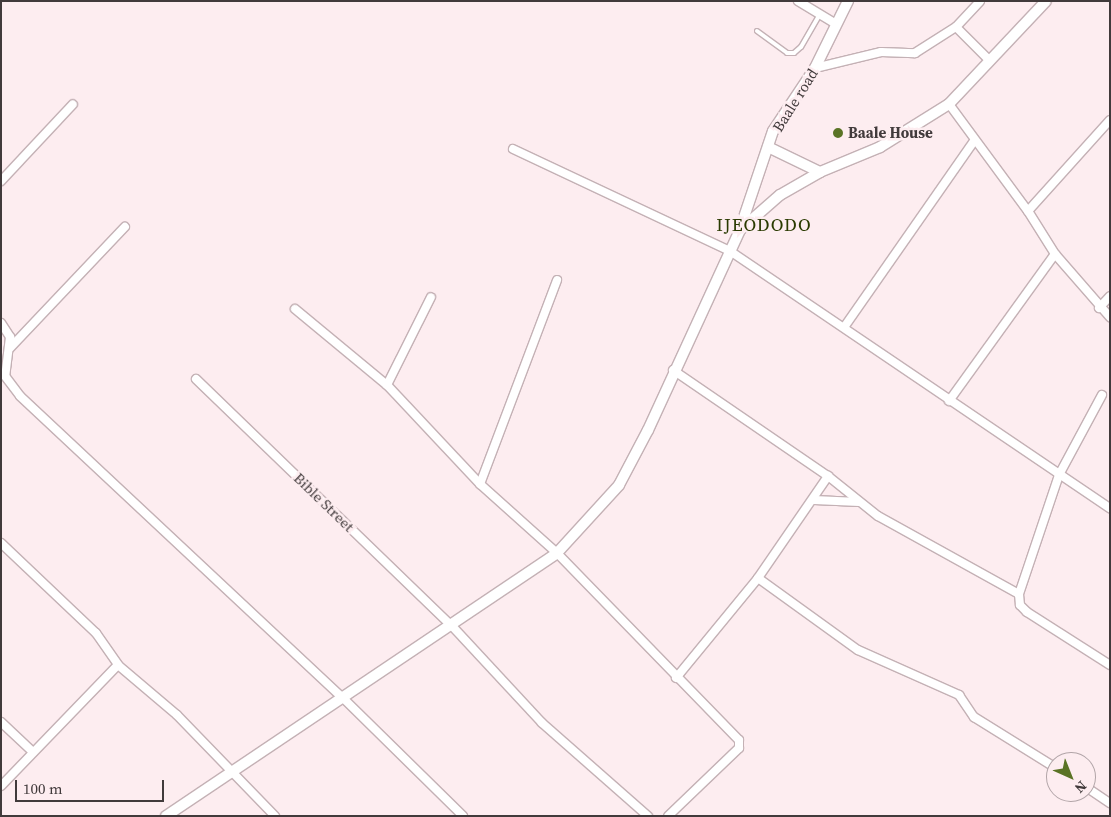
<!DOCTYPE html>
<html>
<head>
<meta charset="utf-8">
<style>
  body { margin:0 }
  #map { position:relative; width:1111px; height:817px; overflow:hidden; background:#fdedf0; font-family:"Source Serif 4",serif }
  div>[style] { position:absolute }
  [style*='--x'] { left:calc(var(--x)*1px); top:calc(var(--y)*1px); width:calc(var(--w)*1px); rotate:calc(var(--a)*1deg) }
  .roads { filter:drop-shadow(1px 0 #c4b1b5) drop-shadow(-1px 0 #c4b1b5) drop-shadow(0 1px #c4b1b5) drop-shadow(0 -1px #c4b1b5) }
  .service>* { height:4px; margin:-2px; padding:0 2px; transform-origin:2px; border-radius:2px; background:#fff }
  .minor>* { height:8px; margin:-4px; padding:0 4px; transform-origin:4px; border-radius:4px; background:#fff }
  .tertiary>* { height:10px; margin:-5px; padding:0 5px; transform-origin:5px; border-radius:5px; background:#fff }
  .dots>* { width:14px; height:14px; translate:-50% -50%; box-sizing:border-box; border:2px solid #fdedf0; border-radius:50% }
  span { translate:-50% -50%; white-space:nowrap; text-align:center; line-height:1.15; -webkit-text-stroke:5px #fdedf0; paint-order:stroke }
  .street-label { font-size:15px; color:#413a3b }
  .poi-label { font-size:15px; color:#413a3b; font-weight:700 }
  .left { translate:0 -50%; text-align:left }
  .quarter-label { font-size:18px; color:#2a3a01; letter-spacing:1px }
  .frame { position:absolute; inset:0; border:2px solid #413a3b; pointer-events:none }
  .north { position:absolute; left:1046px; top:752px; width:50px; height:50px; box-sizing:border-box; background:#fdedf0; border:1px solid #b2a5a8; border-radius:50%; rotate:136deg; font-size:14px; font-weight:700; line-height:20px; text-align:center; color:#413a3b }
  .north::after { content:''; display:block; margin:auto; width:18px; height:22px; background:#5a7325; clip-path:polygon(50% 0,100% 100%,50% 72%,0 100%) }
  .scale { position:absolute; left:15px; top:780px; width:149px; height:22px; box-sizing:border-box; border:2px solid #413a3b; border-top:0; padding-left:6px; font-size:15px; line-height:18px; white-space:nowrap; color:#413a3b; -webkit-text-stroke:4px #fdedf0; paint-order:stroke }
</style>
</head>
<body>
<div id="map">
  <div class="roads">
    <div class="service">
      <i style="--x:757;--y:31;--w:37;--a:36"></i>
      <i style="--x:787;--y:53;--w:7;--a:0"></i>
      <i style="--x:794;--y:53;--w:9;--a:-41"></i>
      <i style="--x:801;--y:47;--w:36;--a:-60"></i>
    </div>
    <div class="minor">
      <i style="--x:798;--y:1;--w:44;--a:31.2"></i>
      <i style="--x:956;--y:27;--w:48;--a:45"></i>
      <i style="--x:815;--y:68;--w:68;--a:-13.6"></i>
      <i style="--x:881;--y:52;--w:34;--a:2"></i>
      <i style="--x:915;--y:53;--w:49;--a:-32.4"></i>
      <i style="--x:956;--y:27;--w:35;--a:-47"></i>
      <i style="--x:949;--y:104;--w:133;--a:53.6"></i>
      <i style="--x:1028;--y:211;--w:51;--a:57.9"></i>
      <i style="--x:1055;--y:254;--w:84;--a:48.9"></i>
      <i style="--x:513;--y:149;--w:240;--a:25.2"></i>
      <i style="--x:730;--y:251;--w:459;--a:34.1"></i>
      <i style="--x:1;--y:181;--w:105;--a:-46.9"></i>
      <i style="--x:1028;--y:211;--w:122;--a:-48"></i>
      <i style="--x:1099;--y:308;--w:16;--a:-47"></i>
      <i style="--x:295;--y:309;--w:119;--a:39.6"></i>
      <i style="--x:387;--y:385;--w:136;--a:46.8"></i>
      <i style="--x:480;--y:484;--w:103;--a:41.9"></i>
      <i style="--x:557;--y:553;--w:261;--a:45.8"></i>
      <i style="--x:739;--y:740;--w:8;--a:90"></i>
      <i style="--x:739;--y:748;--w:98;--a:136.2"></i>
      <i style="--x:1;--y:323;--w:17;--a:57"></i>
      <i style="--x:10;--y:337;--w:39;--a:97"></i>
      <i style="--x:5;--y:376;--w:25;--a:53"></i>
      <i style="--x:20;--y:396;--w:439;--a:43.1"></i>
      <i style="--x:341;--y:696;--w:171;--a:44.5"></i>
      <i style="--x:845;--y:326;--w:226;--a:-55.1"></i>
      <i style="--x:10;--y:348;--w:167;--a:-46.5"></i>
      <i style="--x:673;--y:370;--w:188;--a:34.4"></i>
      <i style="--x:828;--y:476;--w:64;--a:38.7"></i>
      <i style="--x:878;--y:516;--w:161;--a:29"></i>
      <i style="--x:196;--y:379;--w:356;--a:44"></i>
      <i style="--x:452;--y:626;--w:132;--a:47.1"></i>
      <i style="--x:542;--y:723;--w:141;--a:41.3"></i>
      <i style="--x:387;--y:385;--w:98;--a:-63.4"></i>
      <i style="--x:1102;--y:395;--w:91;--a:118.3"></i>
      <i style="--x:1059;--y:475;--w:126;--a:108.6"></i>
      <i style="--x:1019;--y:594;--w:11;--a:85"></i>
      <i style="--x:1020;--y:605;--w:10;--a:45"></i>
      <i style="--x:1027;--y:612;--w:98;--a:32.6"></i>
      <i style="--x:949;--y:401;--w:181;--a:-54.2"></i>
      <i style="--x:480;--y:484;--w:218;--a:-69.3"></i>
      <i style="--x:814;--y:500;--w:45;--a:2.5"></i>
      <i style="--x:1;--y:543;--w:131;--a:43.5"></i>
      <i style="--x:96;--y:633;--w:39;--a:55"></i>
      <i style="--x:118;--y:665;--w:77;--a:40.3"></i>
      <i style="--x:177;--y:715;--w:141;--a:45.9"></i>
      <i style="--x:758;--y:578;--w:123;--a:35.8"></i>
      <i style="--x:858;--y:650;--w:111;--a:24"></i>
      <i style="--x:959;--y:695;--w:27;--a:56"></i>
      <i style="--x:974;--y:717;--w:97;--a:31.9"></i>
      <i style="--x:676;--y:678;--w:129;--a:-50.6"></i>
      <i style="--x:758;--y:578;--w:124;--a:-55.5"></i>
      <i style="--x:1;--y:722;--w:44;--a:43.2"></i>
      <i style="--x:1;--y:786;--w:168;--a:-46"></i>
      <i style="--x:1086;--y:787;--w:29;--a:34"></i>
    </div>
    <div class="tertiary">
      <i style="--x:768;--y:147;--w:58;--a:25.7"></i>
      <i style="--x:740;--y:229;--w:103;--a:-71.4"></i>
      <i style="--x:773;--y:131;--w:76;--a:-56.3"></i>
      <i style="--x:815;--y:68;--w:75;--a:-63.8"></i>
      <i style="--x:166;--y:816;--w:471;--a:-33.9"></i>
      <i style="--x:557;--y:553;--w:92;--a:-47.6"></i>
      <i style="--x:619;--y:485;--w:62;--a:-62.2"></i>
      <i style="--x:648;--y:430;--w:220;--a:-65.3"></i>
      <i style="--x:740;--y:230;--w:53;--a:-41.2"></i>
      <i style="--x:780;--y:195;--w:46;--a:-29.9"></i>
      <i style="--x:820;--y:172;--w:65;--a:-22.6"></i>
      <i style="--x:880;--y:147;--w:81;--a:-31.9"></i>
      <i style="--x:949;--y:104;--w:141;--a:-46.7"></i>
    </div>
  </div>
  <div class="dots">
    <i style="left:838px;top:133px;background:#5a7325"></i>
  </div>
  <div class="street-label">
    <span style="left:795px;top:100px;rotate:-58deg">Baale road</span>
    <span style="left:324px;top:502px;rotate:44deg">Bible Street</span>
  </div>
  <div class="poi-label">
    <span class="left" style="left:848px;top:133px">Baale House</span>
  </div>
  <div class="quarter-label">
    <span style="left:764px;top:225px">IJEODODO</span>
  </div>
  <div class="frame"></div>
  <div class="north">N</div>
  <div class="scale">100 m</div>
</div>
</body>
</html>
